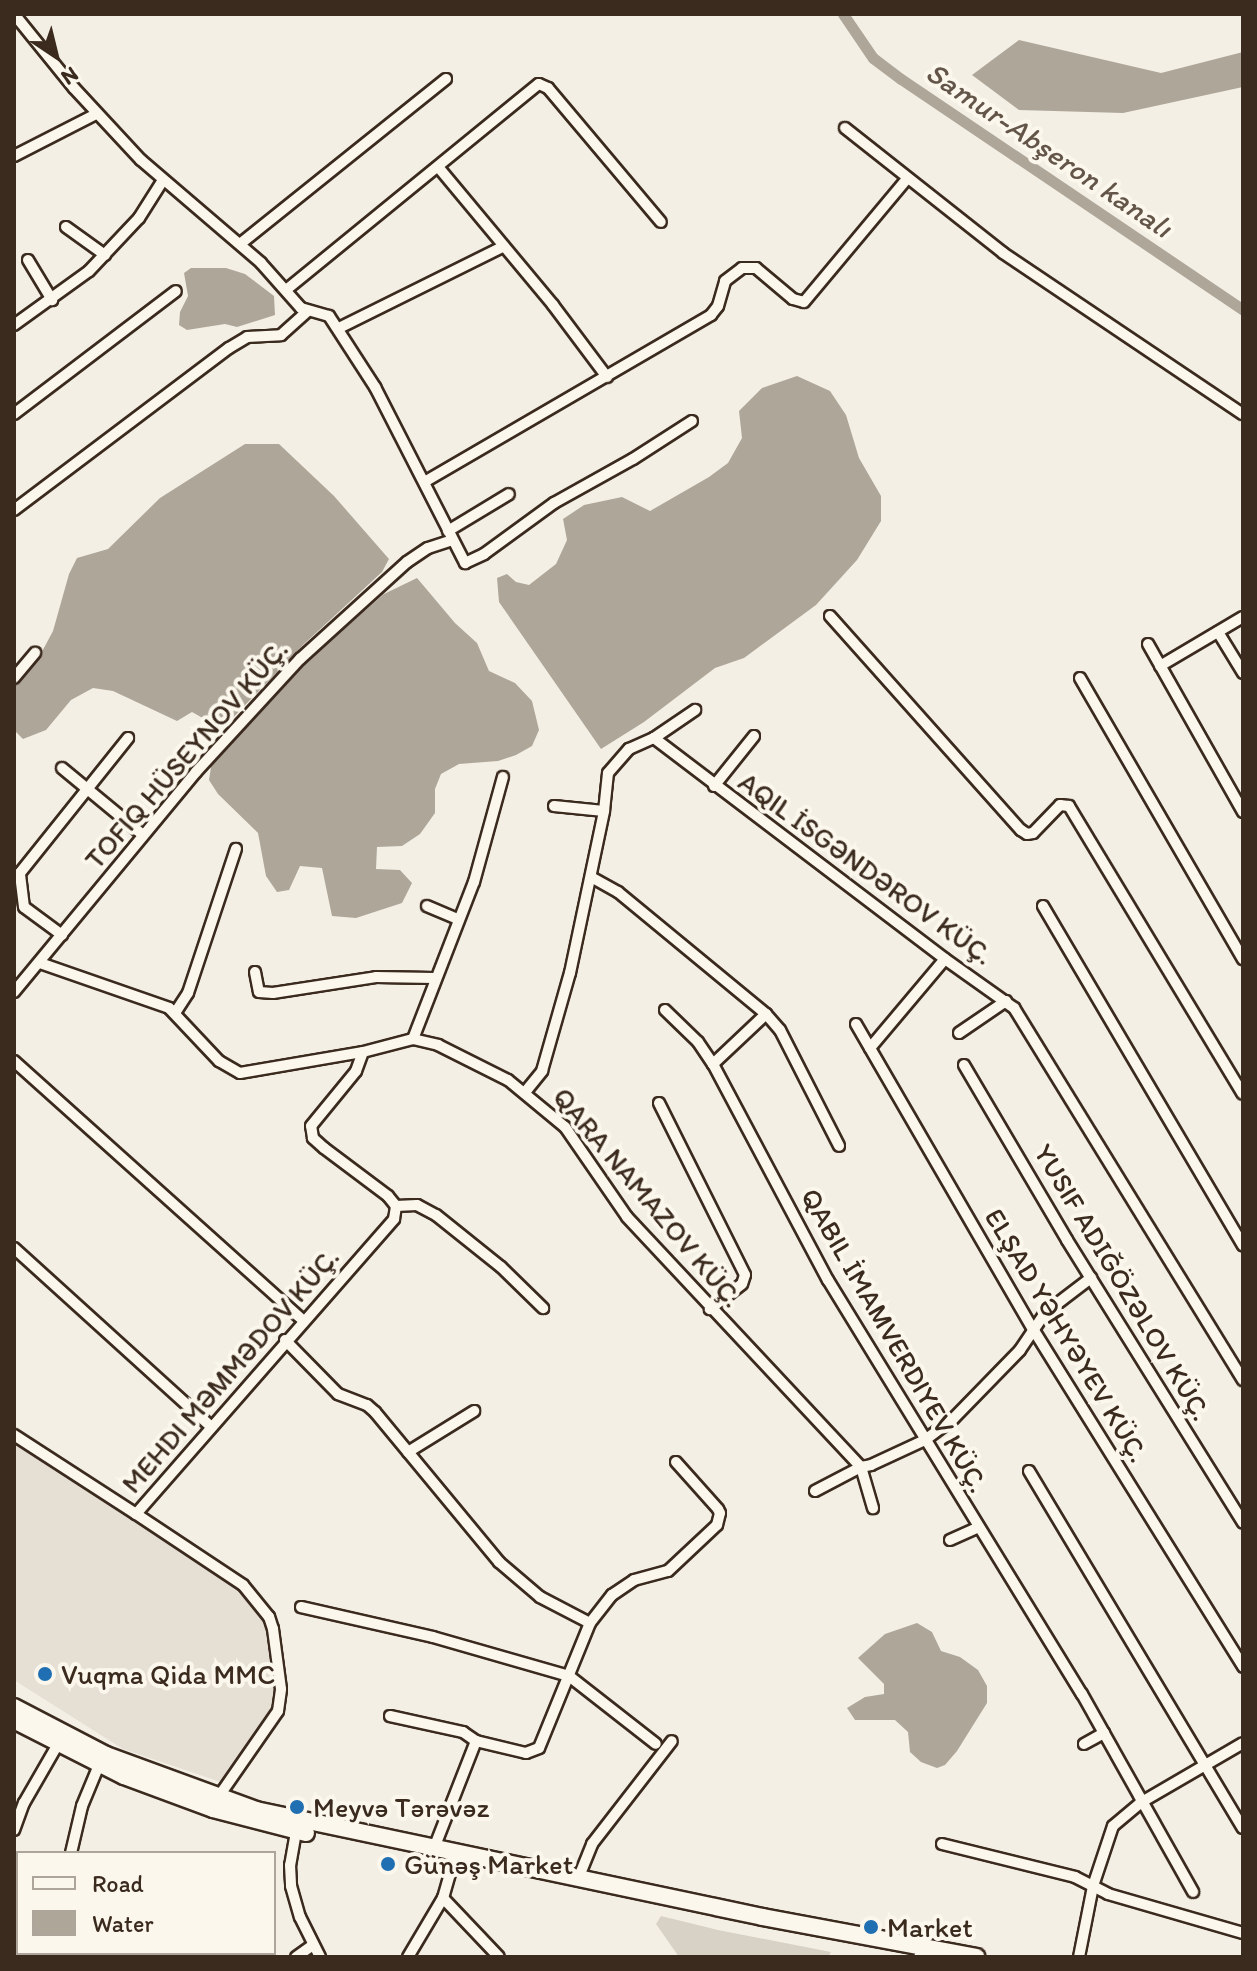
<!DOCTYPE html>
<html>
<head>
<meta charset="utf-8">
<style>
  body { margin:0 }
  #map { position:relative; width:1257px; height:1971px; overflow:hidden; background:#f3efe4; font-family:Itim,sans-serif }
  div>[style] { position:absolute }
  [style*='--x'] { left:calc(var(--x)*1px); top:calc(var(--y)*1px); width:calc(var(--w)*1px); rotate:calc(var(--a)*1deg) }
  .built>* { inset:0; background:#e5dfd4 }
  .green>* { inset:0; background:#d8d1c6 }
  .water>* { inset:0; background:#afa69a }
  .canal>* { height:11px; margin:-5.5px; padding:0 5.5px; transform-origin:5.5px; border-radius:5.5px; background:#afa69a }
  .roads { filter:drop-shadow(2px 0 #3b2a1e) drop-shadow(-2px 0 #3b2a1e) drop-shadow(0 2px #3b2a1e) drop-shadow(0 -2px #3b2a1e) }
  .street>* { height:10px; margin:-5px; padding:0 5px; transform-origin:5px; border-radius:5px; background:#fbf7ec }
  .primary>* { height:16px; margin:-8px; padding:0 8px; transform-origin:8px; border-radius:8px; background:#fbf7ec }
  .dots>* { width:22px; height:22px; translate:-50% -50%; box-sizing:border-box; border:4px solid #fbf7ec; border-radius:50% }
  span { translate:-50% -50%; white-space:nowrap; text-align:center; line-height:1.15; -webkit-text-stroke:8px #fbf7ec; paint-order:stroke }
  .street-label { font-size:28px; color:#3b2a1e }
  .poi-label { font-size:28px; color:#3b2a1e }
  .left { translate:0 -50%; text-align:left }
  .water-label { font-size:30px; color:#645549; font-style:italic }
  .frame { position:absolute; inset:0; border:16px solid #3b2a1e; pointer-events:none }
  .legend { position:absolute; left:16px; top:1851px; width:260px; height:104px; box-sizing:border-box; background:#fbf7ec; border:2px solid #aea59a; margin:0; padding:10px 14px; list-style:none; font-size:24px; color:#3b2a1e }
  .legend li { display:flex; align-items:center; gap:16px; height:40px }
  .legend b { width:40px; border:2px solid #aea59a }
  .north { position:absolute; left:16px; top:16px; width:80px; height:80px; -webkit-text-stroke:6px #fbf7ec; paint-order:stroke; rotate:145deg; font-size:22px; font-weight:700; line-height:32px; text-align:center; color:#3b2a1e }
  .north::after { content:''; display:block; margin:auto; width:28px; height:36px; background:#3b2a1e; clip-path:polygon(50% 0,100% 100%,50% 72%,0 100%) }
</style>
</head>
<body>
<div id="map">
  <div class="built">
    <i style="clip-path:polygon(14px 1443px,243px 1592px,267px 1626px,276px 1682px,273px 1713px,221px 1782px,123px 1749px,14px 1680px)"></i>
  </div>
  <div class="green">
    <i style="clip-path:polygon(661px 1916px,718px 1930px,831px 1952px,828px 1957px,679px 1957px,656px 1924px)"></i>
  </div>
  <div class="water">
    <i style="clip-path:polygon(1019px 40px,1161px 73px,1243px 52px,1243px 87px,1123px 113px,1019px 110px,972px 75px)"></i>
    <i style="clip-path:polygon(191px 268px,226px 268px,245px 274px,274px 296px,275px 315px,237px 327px,225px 324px,187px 330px,179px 325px,180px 312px,188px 296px,184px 273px)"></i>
    <i style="clip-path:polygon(797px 376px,830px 391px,846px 415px,859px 458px,881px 496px,881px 521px,857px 560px,816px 605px,744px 658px,715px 668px,644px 722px,601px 749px,499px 602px,497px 578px,507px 574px,516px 582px,529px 585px,556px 564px,567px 540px,563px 519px,584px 505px,622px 497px,650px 511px,709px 477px,728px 463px,742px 438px,739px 411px,762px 388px)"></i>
    <i style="clip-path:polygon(245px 444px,279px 444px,334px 496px,389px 559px,382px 572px,304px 644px,226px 725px,215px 725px,192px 712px,177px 721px,113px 691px,93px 688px,71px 700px,46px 730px,23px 739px,14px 730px,14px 687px,38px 659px,53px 631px,69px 574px,77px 558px,108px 549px,160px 498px)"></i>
    <i style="clip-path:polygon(417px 578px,455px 623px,477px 643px,489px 671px,515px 683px,532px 701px,539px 730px,532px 746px,516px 755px,498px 761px,459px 764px,441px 774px,435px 789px,435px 813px,420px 834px,402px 846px,377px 847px,376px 869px,400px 870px,412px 883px,402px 903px,356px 918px,332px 916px,322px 868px,300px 866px,289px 890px,277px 892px,266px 876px,258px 833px,218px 794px,209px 780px,212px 761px,284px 682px,384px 594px)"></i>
    <i style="clip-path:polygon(917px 1623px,932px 1632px,941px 1651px,960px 1657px,978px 1670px,987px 1686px,987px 1703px,957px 1751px,945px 1765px,937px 1768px,921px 1762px,910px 1752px,908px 1732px,895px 1720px,855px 1720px,847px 1708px,865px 1697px,884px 1694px,884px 1684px,858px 1658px,885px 1634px)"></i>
  </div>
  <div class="canal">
    <i style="--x:843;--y:14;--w:53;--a:55.7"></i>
    <i style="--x:873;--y:58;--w:35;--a:37"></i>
    <i style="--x:901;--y:79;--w:413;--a:34"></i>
  </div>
  <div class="roads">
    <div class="street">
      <i style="--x:14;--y:14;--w:95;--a:51"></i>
      <i style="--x:74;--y:88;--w:98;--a:47.1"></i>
      <i style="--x:141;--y:160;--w:158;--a:40.6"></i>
      <i style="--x:261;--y:263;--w:60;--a:48.4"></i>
      <i style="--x:301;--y:308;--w:29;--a:16"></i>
      <i style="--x:329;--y:316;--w:85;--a:57.1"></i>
      <i style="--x:375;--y:387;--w:198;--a:62.9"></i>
      <i style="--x:465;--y:563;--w:21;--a:-25"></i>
      <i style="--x:484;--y:554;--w:87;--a:-36.1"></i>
      <i style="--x:554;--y:503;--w:90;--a:-29.1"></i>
      <i style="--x:633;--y:459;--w:70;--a:-32.8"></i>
      <i style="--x:845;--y:128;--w:201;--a:38.3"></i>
      <i style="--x:1003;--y:253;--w:289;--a:33.9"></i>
      <i style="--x:14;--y:156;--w:92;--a:-27.1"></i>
      <i style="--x:439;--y:168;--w:178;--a:50.2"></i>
      <i style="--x:553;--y:305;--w:90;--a:53.1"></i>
      <i style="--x:66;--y:227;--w:48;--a:35.7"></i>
      <i style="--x:240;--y:244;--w:264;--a:-38.7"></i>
      <i style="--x:28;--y:260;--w:47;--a:59"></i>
      <i style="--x:286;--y:290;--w:326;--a:-39.2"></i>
      <i style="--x:539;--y:84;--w:10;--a:24"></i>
      <i style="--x:548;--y:88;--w:175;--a:49.9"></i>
      <i style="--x:14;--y:325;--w:92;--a:-35.8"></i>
      <i style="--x:89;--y:271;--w:73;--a:-46.7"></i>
      <i style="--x:139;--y:218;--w:45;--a:-57.7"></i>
      <i style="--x:339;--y:328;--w:184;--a:-26.4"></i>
      <i style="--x:14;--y:414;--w:203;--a:-37.2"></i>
      <i style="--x:426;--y:481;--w:330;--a:-30.2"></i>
      <i style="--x:711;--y:315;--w:11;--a:-52"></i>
      <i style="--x:718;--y:306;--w:26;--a:-74"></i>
      <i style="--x:725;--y:281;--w:21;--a:-37"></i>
      <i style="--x:742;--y:268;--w:14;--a:0"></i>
      <i style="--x:756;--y:268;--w:48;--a:40"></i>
      <i style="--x:793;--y:299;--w:11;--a:15"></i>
      <i style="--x:804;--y:302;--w:160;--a:-50.1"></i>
      <i style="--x:14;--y:510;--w:269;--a:-37"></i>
      <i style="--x:229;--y:348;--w:21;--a:-31"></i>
      <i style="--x:247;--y:337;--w:34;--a:-3"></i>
      <i style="--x:281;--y:335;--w:36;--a:-42"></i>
      <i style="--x:448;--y:531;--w:71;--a:-31.2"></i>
      <i style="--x:830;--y:616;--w:287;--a:48.3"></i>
      <i style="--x:1021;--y:830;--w:7;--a:34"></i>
      <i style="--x:1027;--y:834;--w:6;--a:-9"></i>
      <i style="--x:1033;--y:833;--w:39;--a:-46"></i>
      <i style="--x:1060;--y:805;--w:9;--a:6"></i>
      <i style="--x:1069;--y:806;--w:336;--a:58.9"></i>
      <i style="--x:1218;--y:632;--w:48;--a:58.6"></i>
      <i style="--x:1148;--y:644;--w:193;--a:60.5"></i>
      <i style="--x:1160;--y:666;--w:96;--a:-30.6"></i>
      <i style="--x:14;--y:678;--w:33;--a:-50"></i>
      <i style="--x:1080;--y:678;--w:325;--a:59.9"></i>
      <i style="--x:654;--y:738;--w:50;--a:-34.3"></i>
      <i style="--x:62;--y:768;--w:105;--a:39.6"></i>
      <i style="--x:714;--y:786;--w:64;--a:-51.3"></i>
      <i style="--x:554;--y:806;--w:50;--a:5.7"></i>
      <i style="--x:591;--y:877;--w:31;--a:29"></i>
      <i style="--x:618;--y:892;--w:192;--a:39.5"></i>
      <i style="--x:766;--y:1014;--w:73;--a:136.7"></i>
      <i style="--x:713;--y:1064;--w:245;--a:62"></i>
      <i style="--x:828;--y:1280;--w:486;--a:58.5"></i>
      <i style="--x:1082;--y:1694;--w:227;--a:60.7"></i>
      <i style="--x:427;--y:906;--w:34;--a:23"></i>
      <i style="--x:1043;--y:906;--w:394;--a:59.5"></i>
      <i style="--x:62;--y:935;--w:47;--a:-143.6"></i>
      <i style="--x:24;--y:907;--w:34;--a:-97"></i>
      <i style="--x:20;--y:873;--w:173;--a:-51.3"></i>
      <i style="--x:40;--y:963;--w:137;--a:19.2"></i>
      <i style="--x:169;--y:1008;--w:73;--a:46.7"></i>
      <i style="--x:219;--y:1061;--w:24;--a:30"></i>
      <i style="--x:240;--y:1073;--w:125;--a:-9.7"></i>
      <i style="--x:363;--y:1052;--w:52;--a:-14.6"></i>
      <i style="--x:413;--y:1039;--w:26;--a:13"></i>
      <i style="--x:438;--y:1045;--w:78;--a:26.6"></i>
      <i style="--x:508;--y:1080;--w:74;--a:39.5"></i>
      <i style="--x:565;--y:1127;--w:109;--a:55.4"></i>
      <i style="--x:627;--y:1217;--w:342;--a:46.9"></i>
      <i style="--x:861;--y:1467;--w:10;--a:-11"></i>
      <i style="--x:871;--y:1465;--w:60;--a:-24.8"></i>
      <i style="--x:925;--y:1440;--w:35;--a:-37"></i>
      <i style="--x:953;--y:1419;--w:96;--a:-45.8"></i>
      <i style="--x:1020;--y:1350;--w:45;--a:-56"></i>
      <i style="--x:1045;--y:1313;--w:58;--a:-37.3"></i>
      <i style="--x:255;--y:972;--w:20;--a:79"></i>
      <i style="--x:259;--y:992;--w:14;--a:4"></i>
      <i style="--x:273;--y:993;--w:104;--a:-8.8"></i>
      <i style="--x:376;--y:977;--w:58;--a:1"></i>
      <i style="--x:14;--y:992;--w:286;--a:-50.4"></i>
      <i style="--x:196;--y:772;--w:154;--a:-47.4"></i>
      <i style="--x:300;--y:659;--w:144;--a:-42.2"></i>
      <i style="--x:407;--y:562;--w:25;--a:-34"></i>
      <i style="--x:428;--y:548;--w:25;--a:-18"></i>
      <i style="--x:665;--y:1010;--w:46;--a:44.1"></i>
      <i style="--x:698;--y:1042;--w:27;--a:56"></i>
      <i style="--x:175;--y:1013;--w:24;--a:-57"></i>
      <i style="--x:188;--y:993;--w:152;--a:-71.6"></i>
      <i style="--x:766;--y:1014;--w:21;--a:49"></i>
      <i style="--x:780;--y:1030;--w:130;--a:63"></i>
      <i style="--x:856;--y:1024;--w:353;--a:59.9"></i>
      <i style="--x:1033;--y:1329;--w:398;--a:58.1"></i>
      <i style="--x:959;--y:1033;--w:57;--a:-34.2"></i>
      <i style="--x:413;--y:1039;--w:168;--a:-68.8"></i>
      <i style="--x:474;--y:882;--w:109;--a:-74.6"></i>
      <i style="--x:870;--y:1048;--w:116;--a:-49.9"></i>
      <i style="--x:14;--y:1061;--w:388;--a:41.9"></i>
      <i style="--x:964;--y:1065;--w:203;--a:59.5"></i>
      <i style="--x:1067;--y:1240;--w:333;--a:58.1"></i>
      <i style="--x:526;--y:1091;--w:26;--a:-51"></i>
      <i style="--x:542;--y:1071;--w:102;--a:-74.1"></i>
      <i style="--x:570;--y:973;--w:166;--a:-78.1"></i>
      <i style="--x:604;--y:811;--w:38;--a:-84"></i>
      <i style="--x:608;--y:773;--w:32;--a:-49"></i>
      <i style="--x:629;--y:749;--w:27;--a:-24"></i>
      <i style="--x:654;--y:738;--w:365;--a:37.2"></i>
      <i style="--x:945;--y:959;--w:85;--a:35.4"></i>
      <i style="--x:1014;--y:1008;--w:437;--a:58.4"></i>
      <i style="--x:659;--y:1103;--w:192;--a:63.4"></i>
      <i style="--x:745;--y:1275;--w:9;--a:108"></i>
      <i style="--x:742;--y:1284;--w:41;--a:142"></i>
      <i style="--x:396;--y:1206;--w:21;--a:-3"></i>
      <i style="--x:417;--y:1205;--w:21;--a:28"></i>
      <i style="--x:436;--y:1215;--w:83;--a:38.7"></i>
      <i style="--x:501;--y:1267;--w:59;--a:44.3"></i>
      <i style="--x:14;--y:1248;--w:265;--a:42.2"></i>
      <i style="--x:285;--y:1340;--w:76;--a:45.5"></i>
      <i style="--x:338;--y:1394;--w:31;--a:21"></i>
      <i style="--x:367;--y:1405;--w:11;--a:41"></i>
      <i style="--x:375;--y:1412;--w:195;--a:50.4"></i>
      <i style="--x:499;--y:1562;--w:54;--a:40.5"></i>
      <i style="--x:540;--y:1597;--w:56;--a:27.5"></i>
      <i style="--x:590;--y:1623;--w:135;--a:112.2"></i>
      <i style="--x:539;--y:1748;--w:14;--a:159"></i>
      <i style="--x:526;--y:1753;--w:51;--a:-166.5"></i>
      <i style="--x:476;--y:1741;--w:115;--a:111.4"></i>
      <i style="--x:14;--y:1435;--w:145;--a:32.9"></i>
      <i style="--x:408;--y:1452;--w:78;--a:-31.8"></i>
      <i style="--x:1029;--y:1471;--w:416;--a:59.1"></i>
      <i style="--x:815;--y:1491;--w:52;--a:-27.6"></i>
      <i style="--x:861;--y:1467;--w:43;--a:73.7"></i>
      <i style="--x:950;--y:1540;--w:30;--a:-24"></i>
      <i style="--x:301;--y:1607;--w:135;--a:12.8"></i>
      <i style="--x:433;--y:1637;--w:141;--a:16"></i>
      <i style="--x:569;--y:1676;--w:110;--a:38"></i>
      <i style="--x:590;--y:1623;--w:36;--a:-52"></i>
      <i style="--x:612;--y:1595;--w:27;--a:-34"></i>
      <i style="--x:634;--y:1580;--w:35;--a:-15"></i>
      <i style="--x:668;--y:1571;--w:67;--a:-43.2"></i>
      <i style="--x:717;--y:1525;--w:12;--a:-76"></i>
      <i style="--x:720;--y:1513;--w:4;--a:-117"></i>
      <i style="--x:718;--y:1509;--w:63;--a:-131.8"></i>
      <i style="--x:390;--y:1716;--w:75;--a:12.4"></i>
      <i style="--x:463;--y:1732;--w:16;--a:35"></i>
      <i style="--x:1084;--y:1744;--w:23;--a:-29"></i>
      <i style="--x:217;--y:1799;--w:107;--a:-55.3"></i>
      <i style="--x:278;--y:1711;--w:22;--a:-82"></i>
      <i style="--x:281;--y:1689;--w:61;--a:-97.6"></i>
      <i style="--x:273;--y:1629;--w:13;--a:-108"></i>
      <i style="--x:269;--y:1617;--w:41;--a:-129.1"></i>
      <i style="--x:243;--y:1585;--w:128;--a:-146.4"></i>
      <i style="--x:136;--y:1514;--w:392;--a:-48.8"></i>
      <i style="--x:394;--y:1219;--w:13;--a:-81"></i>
      <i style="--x:396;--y:1206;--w:13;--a:-129"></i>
      <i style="--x:388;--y:1196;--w:80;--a:-143.1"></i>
      <i style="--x:324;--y:1148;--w:15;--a:-138"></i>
      <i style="--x:313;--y:1138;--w:12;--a:-99"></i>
      <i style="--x:311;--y:1126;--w:71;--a:-50.7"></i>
      <i style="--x:356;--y:1071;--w:20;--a:-70"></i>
      <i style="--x:14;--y:1830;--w:29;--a:-70"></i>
      <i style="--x:24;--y:1803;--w:68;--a:-60"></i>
      <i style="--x:296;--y:1832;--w:34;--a:100"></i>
      <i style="--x:290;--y:1865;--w:21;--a:87"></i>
      <i style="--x:291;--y:1886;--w:32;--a:74"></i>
      <i style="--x:300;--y:1917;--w:45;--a:63.4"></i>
      <i style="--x:942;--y:1844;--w:137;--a:13.9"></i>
      <i style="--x:1075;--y:1877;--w:37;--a:27"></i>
      <i style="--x:1108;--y:1894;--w:141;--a:16.1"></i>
      <i style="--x:71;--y:1853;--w:48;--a:-76.8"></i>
      <i style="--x:82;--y:1806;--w:44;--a:-67.5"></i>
      <i style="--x:578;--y:1879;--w:38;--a:-68"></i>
      <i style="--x:592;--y:1844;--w:130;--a:-52.2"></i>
      <i style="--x:443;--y:1898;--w:81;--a:46.5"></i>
      <i style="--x:14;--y:1899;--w:6;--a:-45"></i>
      <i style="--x:201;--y:1953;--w:5;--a:53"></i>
      <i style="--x:181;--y:1957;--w:6;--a:-45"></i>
      <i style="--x:296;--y:1957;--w:21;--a:-35"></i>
      <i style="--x:408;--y:1957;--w:69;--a:-59.3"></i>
      <i style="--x:443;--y:1898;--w:36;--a:-74"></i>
      <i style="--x:919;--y:1957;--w:2;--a:-63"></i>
      <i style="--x:1079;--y:1957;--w:72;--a:-78.8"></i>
      <i style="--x:1093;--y:1886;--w:63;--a:-71.6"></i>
      <i style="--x:1113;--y:1826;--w:35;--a:-40"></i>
      <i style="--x:1140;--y:1803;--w:119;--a:-30.2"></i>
    </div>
    <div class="primary">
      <i style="--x:14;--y:1707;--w:104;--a:27.6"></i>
      <i style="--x:106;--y:1755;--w:160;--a:20.1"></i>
      <i style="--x:256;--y:1810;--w:518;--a:11.92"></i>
      <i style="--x:763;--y:1917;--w:217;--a:10.6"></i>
      <i style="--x:14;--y:1720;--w:123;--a:27"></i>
      <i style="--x:124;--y:1776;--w:95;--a:20.3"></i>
      <i style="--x:213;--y:1809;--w:96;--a:14.5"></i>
    </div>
  </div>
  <div class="dots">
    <i style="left:45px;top:1674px;background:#1f6fb2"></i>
    <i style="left:297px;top:1807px;background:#1f6fb2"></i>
    <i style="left:388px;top:1864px;background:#1f6fb2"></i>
    <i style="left:871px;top:1927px;background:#1f6fb2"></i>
  </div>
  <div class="street-label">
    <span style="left:186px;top:754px;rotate:-49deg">TOFIQ HÜSEYNOV KÜÇ.</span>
    <span style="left:866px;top:868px;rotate:36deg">AQIL İSGƏNDƏROV KÜÇ.</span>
    <span style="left:648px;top:1197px;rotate:50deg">QARA NAMAZOV KÜÇ.</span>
    <span style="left:1123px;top:1282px;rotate:59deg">YUSIF ADIĞÖZƏLOV KÜÇ.</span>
    <span style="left:1067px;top:1335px;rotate:59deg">ELŞAD YƏHYƏYEV KÜÇ.</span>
    <span style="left:895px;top:1340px;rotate:60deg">QABIL İMAMVERDIYEV KÜÇ.</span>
    <span style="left:230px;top:1370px;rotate:-49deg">MEHDI MƏMMƏDOV KÜÇ.</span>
  </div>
  <div class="poi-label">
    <span class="left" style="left:61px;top:1674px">Vuqma Qida MMC</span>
    <span class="left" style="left:313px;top:1807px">Meyvə Tərəvəz</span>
    <span class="left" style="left:404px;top:1864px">Günəş Market</span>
    <span class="left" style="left:887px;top:1927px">Market</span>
  </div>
  <div class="water-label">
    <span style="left:1049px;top:150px;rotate:34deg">Samur-Abşeron kanalı</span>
  </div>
  <div class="frame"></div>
  <ul class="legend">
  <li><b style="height:10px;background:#fbf7ec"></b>Road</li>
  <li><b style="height:22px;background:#afa69a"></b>Water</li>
  </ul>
  <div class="north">N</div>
</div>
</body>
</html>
